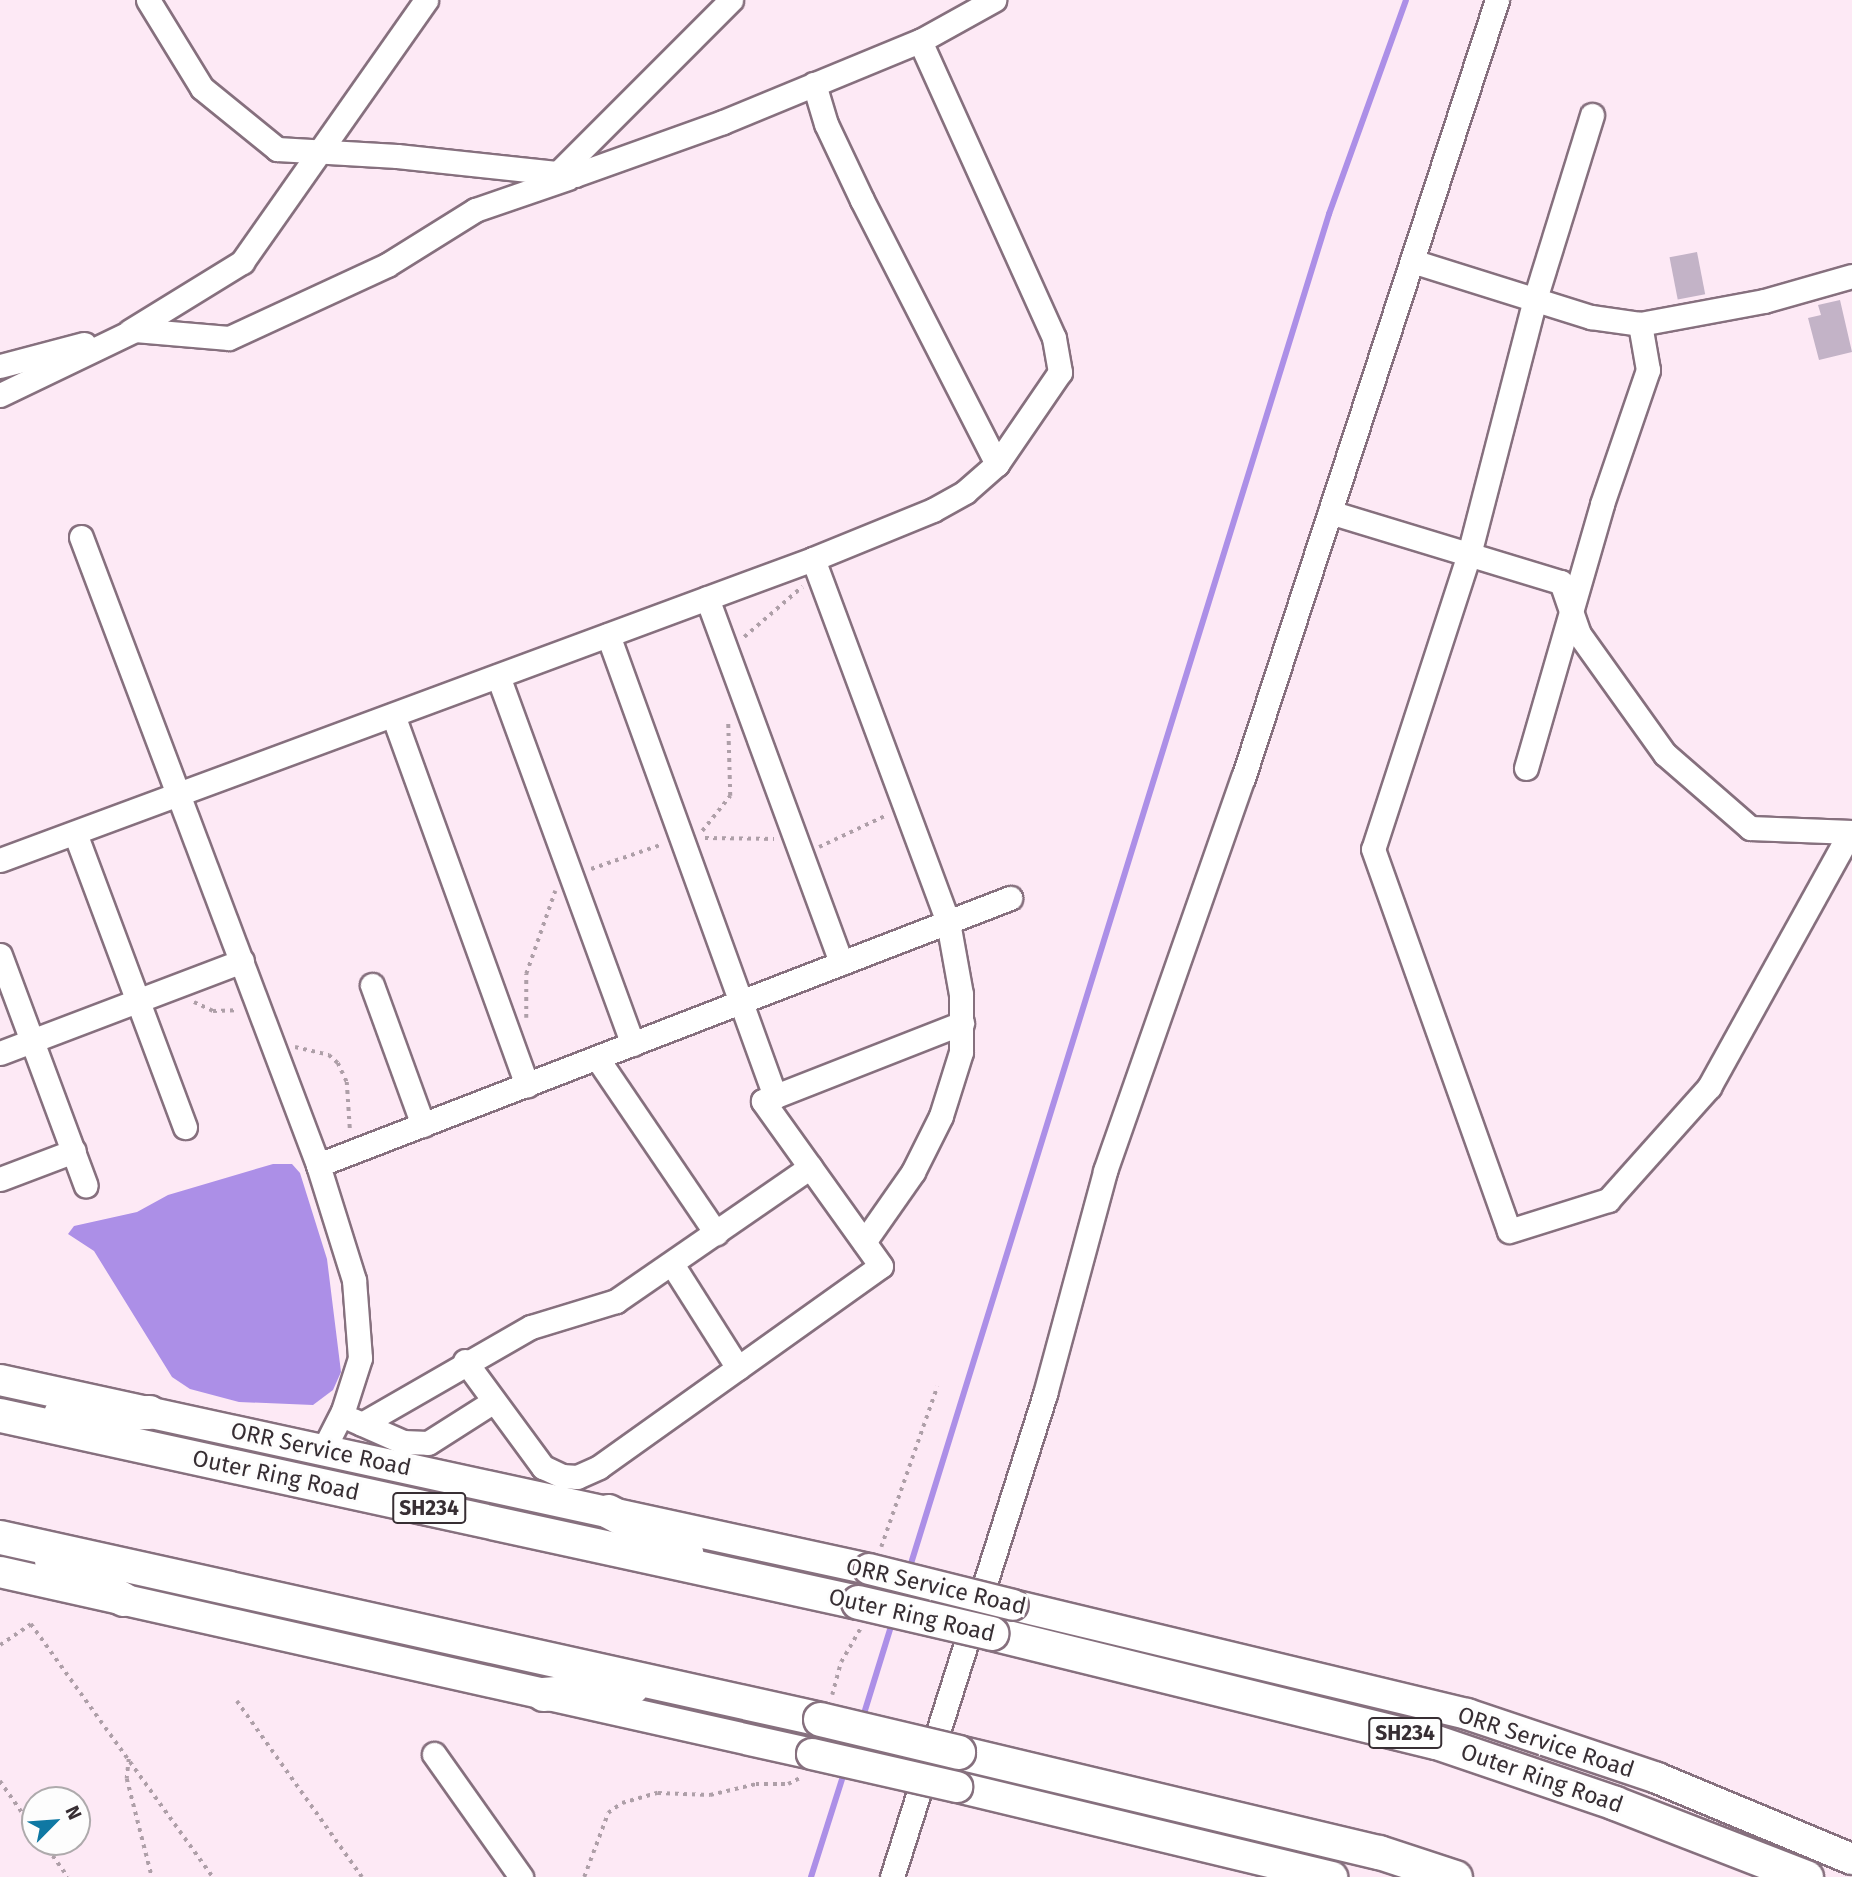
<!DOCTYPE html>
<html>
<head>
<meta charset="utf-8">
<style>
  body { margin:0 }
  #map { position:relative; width:1852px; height:1877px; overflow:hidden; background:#fde9f5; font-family:"Fira Sans",sans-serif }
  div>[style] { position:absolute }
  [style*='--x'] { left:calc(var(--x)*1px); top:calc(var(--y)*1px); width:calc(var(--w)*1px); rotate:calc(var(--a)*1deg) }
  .water>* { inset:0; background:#ac8fe7 }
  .stream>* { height:6px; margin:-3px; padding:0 3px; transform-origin:3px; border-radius:3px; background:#ac8fe7 }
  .building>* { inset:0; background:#c3b3c7; transform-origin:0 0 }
  .path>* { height:3.5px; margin-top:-1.75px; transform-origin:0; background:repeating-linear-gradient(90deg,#ae9fa8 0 3.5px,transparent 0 8.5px) }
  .roads { filter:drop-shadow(2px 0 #86707e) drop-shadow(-2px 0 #86707e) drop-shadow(0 2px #86707e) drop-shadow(0 -2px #86707e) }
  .minor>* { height:23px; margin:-11.5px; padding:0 11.5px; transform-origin:11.5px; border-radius:11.5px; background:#fff }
  .major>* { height:30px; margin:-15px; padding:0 15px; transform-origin:15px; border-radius:15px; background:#fff }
  .highway>* { height:33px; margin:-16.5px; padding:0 16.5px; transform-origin:16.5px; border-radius:16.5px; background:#fff }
  .bridges { filter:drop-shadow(2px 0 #86707e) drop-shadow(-2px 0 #86707e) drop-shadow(0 2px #86707e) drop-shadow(0 -2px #86707e) }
  .major-bridge>* { height:30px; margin:-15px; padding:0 15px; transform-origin:15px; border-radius:15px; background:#fff }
  .highway-bridge>* { height:33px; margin:-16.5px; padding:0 16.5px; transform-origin:16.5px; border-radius:16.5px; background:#fff }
  span { translate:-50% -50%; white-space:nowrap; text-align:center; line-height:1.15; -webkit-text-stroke:6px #fdfdfd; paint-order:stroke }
  .shield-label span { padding:2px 5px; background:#fdfdfd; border:2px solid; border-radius:5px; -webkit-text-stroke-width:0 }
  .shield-label { font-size:21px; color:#372e33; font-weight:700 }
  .street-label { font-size:23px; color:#372e33 }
  .north { position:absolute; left:21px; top:1786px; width:70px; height:70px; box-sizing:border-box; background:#fdfdfd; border:2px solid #aeaaac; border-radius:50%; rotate:65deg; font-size:19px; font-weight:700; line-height:28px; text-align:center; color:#372e33 }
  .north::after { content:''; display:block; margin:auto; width:24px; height:32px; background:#0f78a3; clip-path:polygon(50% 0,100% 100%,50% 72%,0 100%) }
</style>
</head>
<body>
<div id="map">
  <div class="water">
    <i style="clip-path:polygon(273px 1164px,292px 1164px,300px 1173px,327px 1259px,341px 1372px,333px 1390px,313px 1405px,239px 1402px,190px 1389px,172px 1377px,94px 1251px,68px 1234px,74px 1226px,137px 1212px,168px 1195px)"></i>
  </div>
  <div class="stream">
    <i style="--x:909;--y:1570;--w:1420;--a:-72.79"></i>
    <i style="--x:1329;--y:214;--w:227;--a:-70.2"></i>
    <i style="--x:862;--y:1720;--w:105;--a:-72.8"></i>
    <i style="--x:811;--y:1877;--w:112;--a:-72.4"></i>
  </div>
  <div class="building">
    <i style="left:1697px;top:252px;width:43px;height:28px;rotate:79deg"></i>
    <i style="clip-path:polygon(1840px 300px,1852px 352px,1819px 360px,1808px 318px,1821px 315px,1818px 305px)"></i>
  </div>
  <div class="path">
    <i style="--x:744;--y:637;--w:77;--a:-40.8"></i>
    <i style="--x:702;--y:831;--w:45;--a:-51.3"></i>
    <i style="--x:730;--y:796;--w:73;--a:-91.6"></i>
    <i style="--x:705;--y:838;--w:69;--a:0.8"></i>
    <i style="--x:819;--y:847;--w:75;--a:-25.2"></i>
    <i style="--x:591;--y:869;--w:76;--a:-19.1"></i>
    <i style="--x:194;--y:1002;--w:21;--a:25"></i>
    <i style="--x:213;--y:1011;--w:24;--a:-2"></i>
    <i style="--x:526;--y:1018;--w:44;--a:-90"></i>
    <i style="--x:526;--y:974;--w:88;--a:-70.7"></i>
    <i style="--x:295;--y:1047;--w:35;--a:13"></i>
    <i style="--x:329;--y:1055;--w:12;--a:42"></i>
    <i style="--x:338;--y:1063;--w:21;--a:65"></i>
    <i style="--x:347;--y:1082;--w:47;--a:86.3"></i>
    <i style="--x:881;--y:1547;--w:170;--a:-70.7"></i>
    <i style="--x:0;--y:1645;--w:37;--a:-34"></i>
    <i style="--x:31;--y:1624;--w:312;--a:54.3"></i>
    <i style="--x:832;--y:1695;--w:34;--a:-75"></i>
    <i style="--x:841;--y:1662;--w:38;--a:-60"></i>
    <i style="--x:237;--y:1701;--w:216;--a:54.6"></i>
    <i style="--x:129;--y:1759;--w:20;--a:96"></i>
    <i style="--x:127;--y:1779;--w:101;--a:75.7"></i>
    <i style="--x:0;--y:1781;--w:61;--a:55"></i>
    <i style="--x:43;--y:1842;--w:43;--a:54.5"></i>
    <i style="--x:584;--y:1877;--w:68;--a:-69.4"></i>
    <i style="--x:608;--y:1813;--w:17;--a:-36"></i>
    <i style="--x:622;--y:1803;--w:37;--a:-16"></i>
    <i style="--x:658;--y:1793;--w:52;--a:2.2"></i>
    <i style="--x:710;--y:1795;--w:47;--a:-13.4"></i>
    <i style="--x:756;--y:1784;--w:32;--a:0"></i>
    <i style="--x:788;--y:1784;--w:16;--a:-27"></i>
  </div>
  <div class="roads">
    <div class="minor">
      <i style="--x:148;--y:0;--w:103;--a:58.5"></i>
      <i style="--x:202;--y:88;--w:97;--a:39.1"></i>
      <i style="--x:277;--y:149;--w:120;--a:3.3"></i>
      <i style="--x:397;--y:156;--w:179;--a:6.1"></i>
      <i style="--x:575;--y:175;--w:157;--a:-19.7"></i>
      <i style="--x:723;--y:122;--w:213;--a:-22.4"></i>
      <i style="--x:920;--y:41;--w:85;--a:-29"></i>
      <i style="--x:920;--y:41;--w:326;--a:65.7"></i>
      <i style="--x:1054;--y:338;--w:35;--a:80"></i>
      <i style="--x:1060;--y:372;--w:112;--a:124.4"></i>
      <i style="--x:1592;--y:115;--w:193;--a:107.2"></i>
      <i style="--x:1535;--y:299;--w:260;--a:104.5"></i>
      <i style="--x:1470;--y:551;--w:313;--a:108"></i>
      <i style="--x:1373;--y:849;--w:405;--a:70.4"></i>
      <i style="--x:1509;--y:1231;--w:104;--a:-17.4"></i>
      <i style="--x:1608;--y:1200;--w:152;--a:-48.2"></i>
      <i style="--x:1709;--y:1087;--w:289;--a:-61"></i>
      <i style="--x:557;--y:174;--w:246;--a:-45"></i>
      <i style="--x:1412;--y:261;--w:188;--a:17.4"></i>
      <i style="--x:1591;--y:317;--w:49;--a:8.1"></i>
      <i style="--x:1640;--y:324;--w:126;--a:-10.5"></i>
      <i style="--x:1764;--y:301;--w:91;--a:-15.9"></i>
      <i style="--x:130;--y:331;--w:132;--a:-31.6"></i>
      <i style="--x:242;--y:262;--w:320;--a:-54.9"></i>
      <i style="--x:0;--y:366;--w:87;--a:-14.7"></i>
      <i style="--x:0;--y:395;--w:150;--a:-25.7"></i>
      <i style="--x:135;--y:330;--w:94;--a:4.9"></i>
      <i style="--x:229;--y:338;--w:174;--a:-24.8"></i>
      <i style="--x:387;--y:265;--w:104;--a:-32"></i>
      <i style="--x:475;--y:210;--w:98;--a:-19"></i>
      <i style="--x:1330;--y:512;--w:241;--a:16.9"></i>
      <i style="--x:1561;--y:582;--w:55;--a:70.9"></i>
      <i style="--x:1579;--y:634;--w:148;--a:54.4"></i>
      <i style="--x:1665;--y:754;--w:113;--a:41"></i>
      <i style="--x:1750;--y:828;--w:102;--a:2.2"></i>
      <i style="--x:81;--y:537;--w:671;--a:69.32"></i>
      <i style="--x:318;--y:1165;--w:121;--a:72.6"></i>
      <i style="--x:354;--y:1280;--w:78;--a:85.6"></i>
      <i style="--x:360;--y:1358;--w:56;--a:107.8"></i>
      <i style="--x:343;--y:1411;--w:44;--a:117.1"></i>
      <i style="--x:813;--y:559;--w:387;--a:69.6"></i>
      <i style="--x:948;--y:922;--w:73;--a:79.8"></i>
      <i style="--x:961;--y:994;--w:58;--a:90"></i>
      <i style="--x:961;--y:1052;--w:67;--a:107.4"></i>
      <i style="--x:941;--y:1116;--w:63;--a:116.6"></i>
      <i style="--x:913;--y:1172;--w:85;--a:125"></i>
      <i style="--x:707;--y:598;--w:389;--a:69.8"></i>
      <i style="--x:608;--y:635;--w:491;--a:70.1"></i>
      <i style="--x:498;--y:676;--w:392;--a:69.9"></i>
      <i style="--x:393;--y:715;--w:394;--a:70.1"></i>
      <i style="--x:1526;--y:768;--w:275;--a:-73.9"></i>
      <i style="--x:1602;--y:504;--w:142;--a:-71.1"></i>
      <i style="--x:1648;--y:370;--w:47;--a:-99.9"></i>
      <i style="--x:75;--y:833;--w:314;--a:69.5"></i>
      <i style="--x:0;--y:860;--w:867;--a:-20.32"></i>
      <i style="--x:813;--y:559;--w:130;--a:-22.2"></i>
      <i style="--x:933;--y:510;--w:37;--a:-29"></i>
      <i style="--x:965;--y:492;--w:43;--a:-41.2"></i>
      <i style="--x:997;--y:464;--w:297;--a:-117.1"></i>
      <i style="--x:862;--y:200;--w:84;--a:-115.3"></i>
      <i style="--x:826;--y:124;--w:42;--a:-106.7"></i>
      <i style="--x:0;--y:955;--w:246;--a:69.6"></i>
      <i style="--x:372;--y:985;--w:149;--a:70"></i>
      <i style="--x:0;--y:1053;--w:259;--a:-20.8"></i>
      <i style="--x:597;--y:1058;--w:212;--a:55.8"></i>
      <i style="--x:318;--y:1165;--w:742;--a:-21.1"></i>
      <i style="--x:0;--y:1179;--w:79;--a:-20.7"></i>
      <i style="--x:672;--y:1264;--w:123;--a:57.6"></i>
      <i style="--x:465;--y:1361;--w:132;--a:53.7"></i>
      <i style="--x:543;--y:1467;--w:21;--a:25"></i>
      <i style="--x:562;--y:1476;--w:15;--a:4"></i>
      <i style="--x:577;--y:1477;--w:24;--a:-24"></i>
      <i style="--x:599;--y:1467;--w:346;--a:-35.5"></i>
      <i style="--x:881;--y:1266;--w:203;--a:-125.6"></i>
      <i style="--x:763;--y:1101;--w:214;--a:-21.4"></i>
      <i style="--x:353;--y:1420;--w:55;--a:23.7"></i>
      <i style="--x:403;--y:1442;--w:25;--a:2"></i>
      <i style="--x:428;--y:1443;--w:78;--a:-32.5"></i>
      <i style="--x:362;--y:1424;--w:195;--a:-29.9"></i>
      <i style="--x:531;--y:1327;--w:89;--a:-17"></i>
      <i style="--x:616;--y:1301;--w:236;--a:-34.6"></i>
      <i style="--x:434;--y:1754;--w:151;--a:54.7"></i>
      <i style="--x:892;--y:1877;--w:507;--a:-72.42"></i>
      <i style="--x:1045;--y:1394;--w:231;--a:-74.9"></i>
      <i style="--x:1105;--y:1171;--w:417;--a:-70.7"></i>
      <i style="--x:1243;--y:778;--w:818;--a:-71.92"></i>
    </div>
    <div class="major">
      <i style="--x:0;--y:1380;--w:889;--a:12.27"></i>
      <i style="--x:0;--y:1572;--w:832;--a:12.63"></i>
      <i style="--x:1013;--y:1605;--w:467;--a:13.5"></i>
      <i style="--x:1467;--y:1714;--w:200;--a:18.6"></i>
      <i style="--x:1657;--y:1778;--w:211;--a:22.6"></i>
      <i style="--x:957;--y:1787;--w:386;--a:13.5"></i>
    </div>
    <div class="highway">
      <i style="--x:60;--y:1414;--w:89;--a:-1.3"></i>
      <i style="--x:0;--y:1415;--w:878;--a:12.3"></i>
      <i style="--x:608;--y:1511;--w:89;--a:28.3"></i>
      <i style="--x:0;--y:1537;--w:840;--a:12.51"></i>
      <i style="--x:51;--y:1560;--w:82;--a:28.4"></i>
      <i style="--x:991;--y:1633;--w:458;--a:13.8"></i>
      <i style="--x:1436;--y:1742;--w:189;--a:18.8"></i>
      <i style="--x:1615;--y:1803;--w:205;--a:21.2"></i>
      <i style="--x:543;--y:1694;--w:89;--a:-4.5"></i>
      <i style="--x:958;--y:1752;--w:433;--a:13.4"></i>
      <i style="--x:1379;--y:1852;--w:80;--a:18.2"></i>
    </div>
  </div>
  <div class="bridges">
    <div class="major-bridge">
      <i style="--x:869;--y:1569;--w:148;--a:14"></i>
      <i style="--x:812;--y:1754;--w:149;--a:12.8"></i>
    </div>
    <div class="highway-bridge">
      <i style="--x:858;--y:1602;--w:137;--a:13.1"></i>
      <i style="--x:820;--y:1719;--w:142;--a:13.4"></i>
    </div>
  </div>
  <div class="shield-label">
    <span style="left:429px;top:1508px">SH234</span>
    <span style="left:1405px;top:1733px">SH234</span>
  </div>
  <div class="street-label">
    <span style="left:321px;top:1449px;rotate:12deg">ORR Service Road</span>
    <span style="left:276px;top:1475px;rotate:12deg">Outer Ring Road</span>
    <span style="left:936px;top:1586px;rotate:13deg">ORR Service Road</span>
    <span style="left:912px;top:1615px;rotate:13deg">Outer Ring Road</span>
    <span style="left:1546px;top:1742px;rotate:18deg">ORR Service Road</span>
    <span style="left:1542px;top:1778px;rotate:19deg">Outer Ring Road</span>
  </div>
  <div class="north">N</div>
</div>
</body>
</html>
